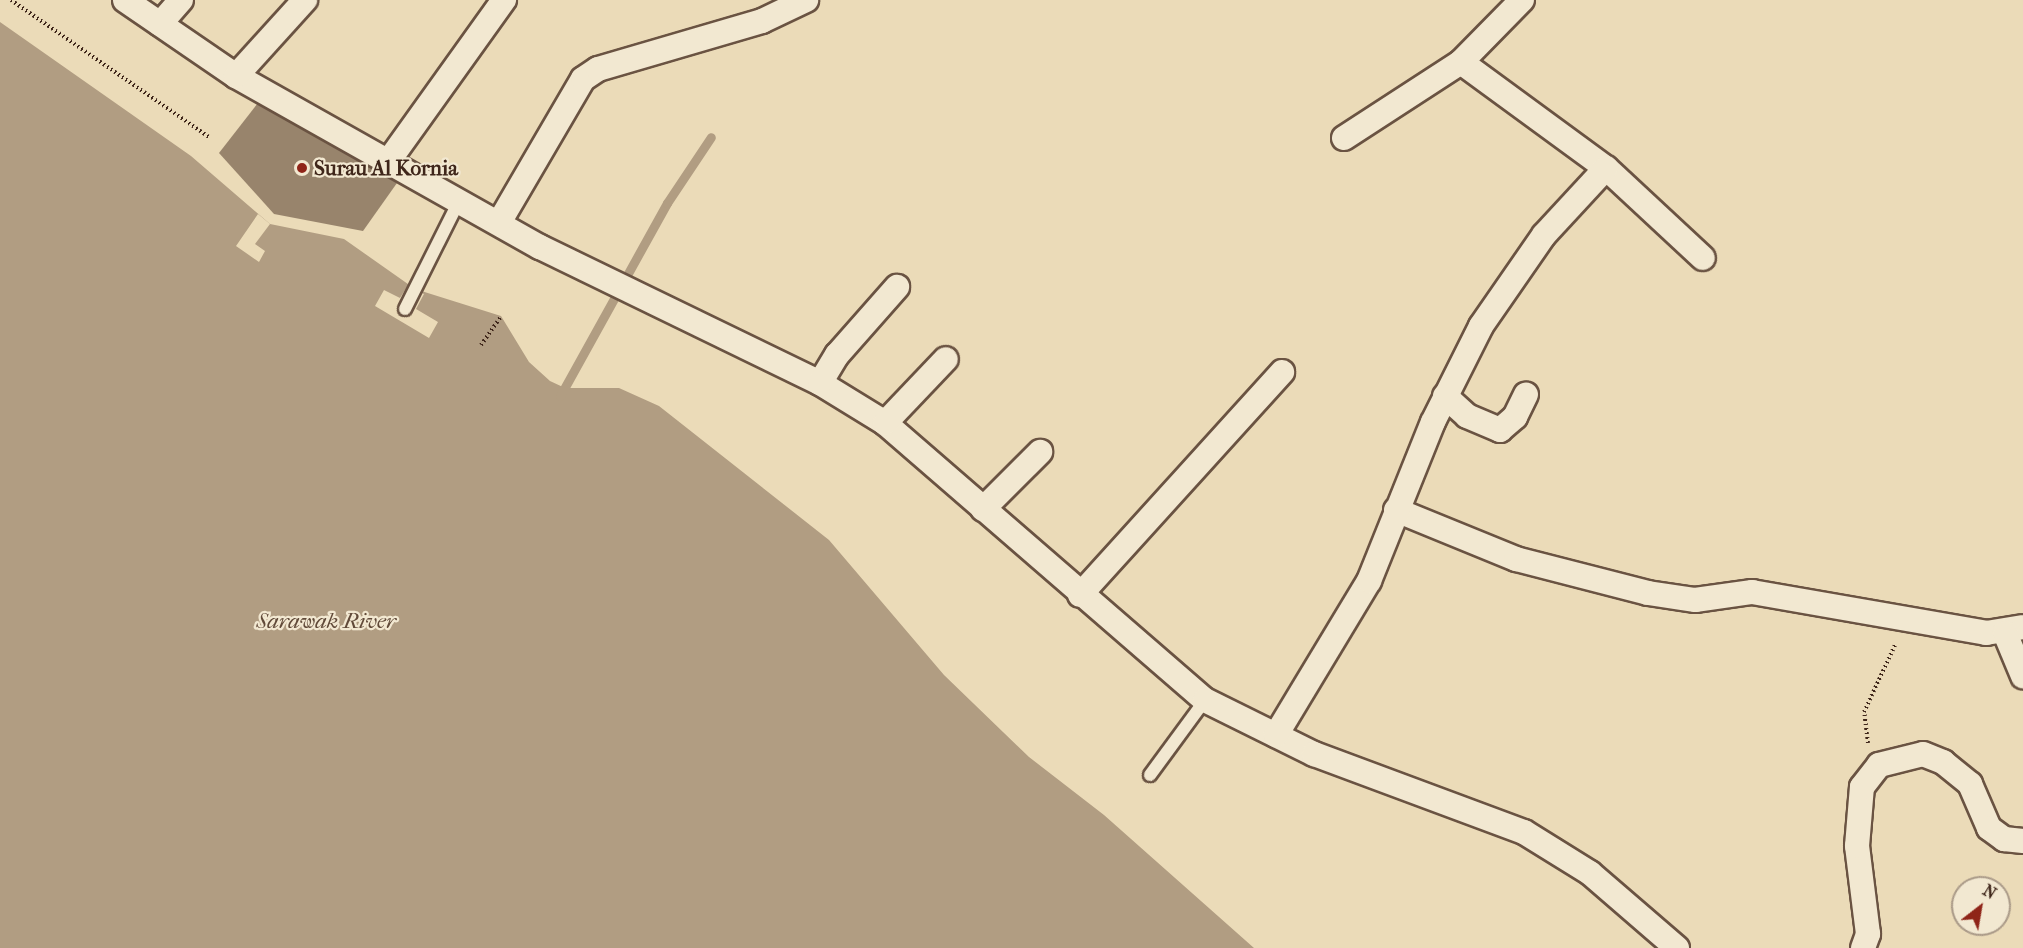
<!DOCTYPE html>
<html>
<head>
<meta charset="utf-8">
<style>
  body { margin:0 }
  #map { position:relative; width:2023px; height:948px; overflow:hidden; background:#ebdbb8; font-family:"IM FELL French Canon",serif }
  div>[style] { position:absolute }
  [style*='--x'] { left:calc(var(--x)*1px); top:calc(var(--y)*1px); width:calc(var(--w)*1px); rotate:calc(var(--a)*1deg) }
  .water>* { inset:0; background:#b19d82 }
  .pier>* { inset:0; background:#ebdbb8 }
  .stream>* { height:9px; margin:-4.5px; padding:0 4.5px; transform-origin:4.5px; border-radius:4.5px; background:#b19d82 }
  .building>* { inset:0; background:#98846c }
  .path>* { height:4px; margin-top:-2px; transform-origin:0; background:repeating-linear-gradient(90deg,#3f261a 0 1.5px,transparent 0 4.5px) }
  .roads { filter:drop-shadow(2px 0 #6a5342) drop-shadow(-2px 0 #6a5342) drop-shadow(0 2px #6a5342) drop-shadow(0 -2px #6a5342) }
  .service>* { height:12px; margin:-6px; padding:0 6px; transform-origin:6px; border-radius:6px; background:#f2e8d1 }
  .minor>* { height:24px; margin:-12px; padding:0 12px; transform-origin:12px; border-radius:12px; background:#f2e8d1 }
  .dots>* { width:16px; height:16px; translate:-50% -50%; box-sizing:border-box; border:3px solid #f2e8d1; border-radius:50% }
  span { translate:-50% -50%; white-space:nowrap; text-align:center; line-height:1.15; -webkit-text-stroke:4.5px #f2e8d1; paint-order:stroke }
  .poi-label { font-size:21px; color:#3f261a; font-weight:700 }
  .left { translate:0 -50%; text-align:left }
  .water-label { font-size:22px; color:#614a39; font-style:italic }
  .north { position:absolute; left:1951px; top:876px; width:60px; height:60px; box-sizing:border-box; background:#f2e8d1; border:2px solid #aa9a88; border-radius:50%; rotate:31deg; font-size:16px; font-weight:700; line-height:24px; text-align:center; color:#3f261a }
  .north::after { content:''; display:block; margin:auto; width:21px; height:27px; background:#8f2418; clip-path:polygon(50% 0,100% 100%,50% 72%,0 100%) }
</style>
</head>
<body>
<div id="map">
  <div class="water">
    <i style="clip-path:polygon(0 22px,191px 156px,270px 224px,344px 239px,415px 289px,501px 316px,529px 362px,550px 381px,565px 388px,619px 388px,659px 406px,829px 540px,944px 675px,1029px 757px,1104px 815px,1254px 948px,0 948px)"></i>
  </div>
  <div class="pier">
    <i style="clip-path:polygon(258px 214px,270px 224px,255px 244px,265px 251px,259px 262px,236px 246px)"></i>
    <i style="clip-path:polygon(408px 285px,424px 294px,416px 309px,438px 322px,429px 338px,375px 306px,384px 290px,400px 298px)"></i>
  </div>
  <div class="stream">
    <i style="--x:560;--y:396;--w:221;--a:-61"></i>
    <i style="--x:667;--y:203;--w:79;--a:-56.3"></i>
  </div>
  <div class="building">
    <i style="clip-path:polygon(261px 99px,397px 183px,363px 231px,274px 214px,219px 153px)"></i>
  </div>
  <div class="path">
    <i style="--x:11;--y:0;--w:241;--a:34.7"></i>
    <i style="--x:481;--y:345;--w:35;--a:-55"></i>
    <i style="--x:1868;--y:743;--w:31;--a:-97"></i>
    <i style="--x:1864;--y:712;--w:74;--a:-65.2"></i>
  </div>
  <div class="roads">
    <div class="service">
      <i style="--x:405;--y:309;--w:123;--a:-63.4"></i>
      <i style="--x:1150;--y:775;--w:93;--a:-53.7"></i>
    </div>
    <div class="minor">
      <i style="--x:125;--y:0;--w:135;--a:34.4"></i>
      <i style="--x:236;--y:76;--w:349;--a:29.4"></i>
      <i style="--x:540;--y:247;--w:311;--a:25.9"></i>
      <i style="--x:820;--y:383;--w:76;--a:31.6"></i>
      <i style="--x:885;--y:423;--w:423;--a:40.9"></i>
      <i style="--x:1205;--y:700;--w:122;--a:26.4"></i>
      <i style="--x:1314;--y:754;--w:224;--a:20.4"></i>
      <i style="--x:1524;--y:832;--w:78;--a:31.8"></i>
      <i style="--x:1590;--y:873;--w:115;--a:40.8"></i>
      <i style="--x:160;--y:24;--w:32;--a:-49"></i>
      <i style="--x:1461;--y:62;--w:180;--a:36.2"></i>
      <i style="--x:1606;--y:168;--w:132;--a:42.9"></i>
      <i style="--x:236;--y:76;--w:103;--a:-47.8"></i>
      <i style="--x:1344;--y:138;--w:140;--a:-33"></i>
      <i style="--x:1461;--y:62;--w:87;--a:-45.5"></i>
      <i style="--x:390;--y:159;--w:196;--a:-54.4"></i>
      <i style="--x:500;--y:221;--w:164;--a:-59.7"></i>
      <i style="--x:583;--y:79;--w:18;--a:-34"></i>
      <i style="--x:598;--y:69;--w:171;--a:-16.3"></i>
      <i style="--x:762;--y:21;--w:49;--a:-25.5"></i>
      <i style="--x:820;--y:383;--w:33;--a:-59"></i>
      <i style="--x:837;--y:355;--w:91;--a:-48.6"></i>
      <i style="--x:1445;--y:396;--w:30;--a:42"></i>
      <i style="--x:1467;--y:416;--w:36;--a:23"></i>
      <i style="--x:1500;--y:430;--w:20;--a:-41"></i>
      <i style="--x:1515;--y:417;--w:25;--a:-64"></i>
      <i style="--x:885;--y:423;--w:88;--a:-46.4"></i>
      <i style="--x:983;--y:509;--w:81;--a:-45"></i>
      <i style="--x:1396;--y:510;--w:130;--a:22.2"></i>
      <i style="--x:1516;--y:559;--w:136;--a:14.4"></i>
      <i style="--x:1648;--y:593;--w:48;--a:8.5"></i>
      <i style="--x:1695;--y:600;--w:58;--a:-8"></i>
      <i style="--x:1752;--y:592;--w:238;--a:9.9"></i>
      <i style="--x:1986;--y:633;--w:37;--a:-9"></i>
      <i style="--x:1080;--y:595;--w:301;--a:-47.8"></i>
      <i style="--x:2005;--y:633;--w:47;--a:67.3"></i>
      <i style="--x:1276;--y:735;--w:180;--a:-58.9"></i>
      <i style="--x:1369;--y:581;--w:171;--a:-68.1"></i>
      <i style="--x:1433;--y:422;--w:107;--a:-63.4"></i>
      <i style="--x:1481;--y:326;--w:111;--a:-55.3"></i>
      <i style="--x:1544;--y:235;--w:91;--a:-47.2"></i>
      <i style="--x:1863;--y:948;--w:15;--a:-70"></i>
      <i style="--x:1868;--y:934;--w:89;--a:-97.1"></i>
      <i style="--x:1857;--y:846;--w:59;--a:-85.2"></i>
      <i style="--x:1862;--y:787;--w:28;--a:-52"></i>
      <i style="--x:1879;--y:765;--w:45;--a:-14"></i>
      <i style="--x:1923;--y:754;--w:22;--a:22"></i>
      <i style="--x:1943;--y:762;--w:35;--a:39"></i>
      <i style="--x:1970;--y:784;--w:48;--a:66.6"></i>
      <i style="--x:1989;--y:828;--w:19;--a:36"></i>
      <i style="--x:2004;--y:839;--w:19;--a:6"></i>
    </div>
  </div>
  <div class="dots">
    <i style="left:302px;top:168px;background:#8f2418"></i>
  </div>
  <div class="poi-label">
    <span class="left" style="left:314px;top:168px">Surau Al Kornia</span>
  </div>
  <div class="water-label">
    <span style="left:326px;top:622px">Sarawak River</span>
  </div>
  <div class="north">N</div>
</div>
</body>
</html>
